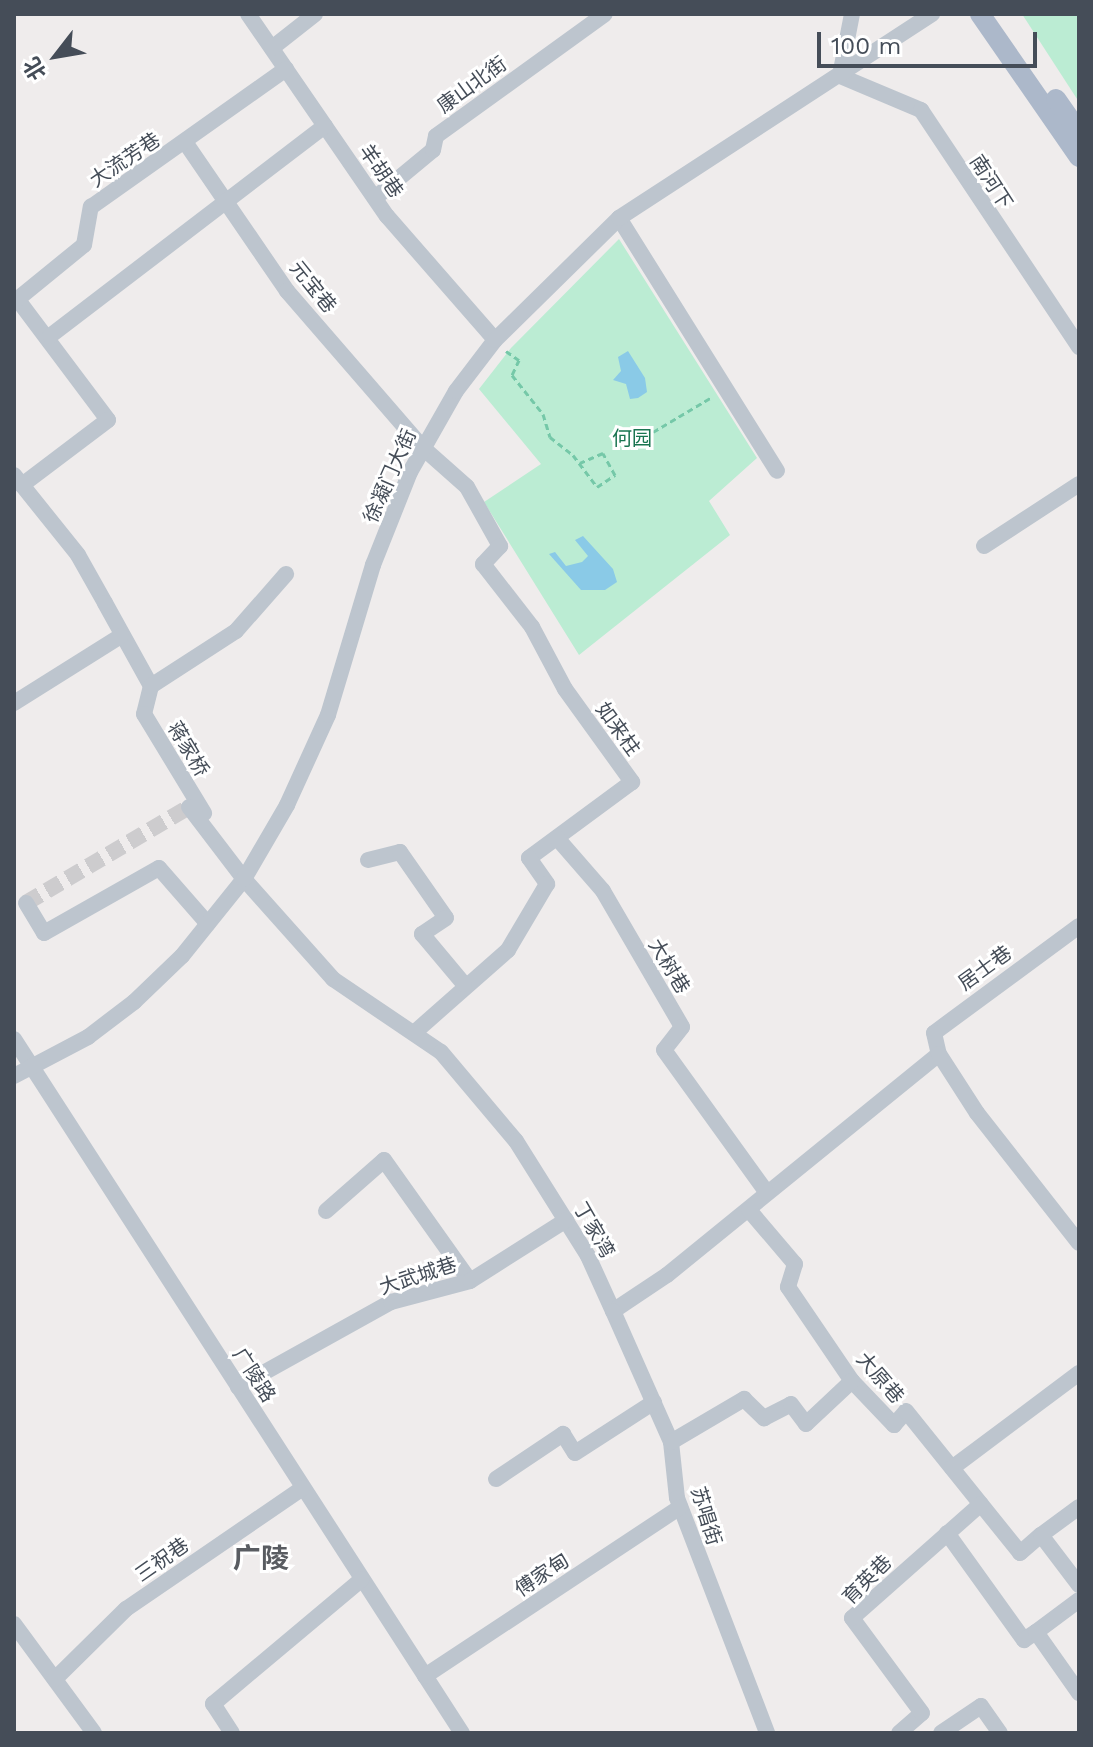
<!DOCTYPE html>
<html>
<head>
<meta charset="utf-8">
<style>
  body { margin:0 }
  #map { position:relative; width:1093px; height:1747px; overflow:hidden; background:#efecec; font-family:"Work Sans","Noto Sans SC",sans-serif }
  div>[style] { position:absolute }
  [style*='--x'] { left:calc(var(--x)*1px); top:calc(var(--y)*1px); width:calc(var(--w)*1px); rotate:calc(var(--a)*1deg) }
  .green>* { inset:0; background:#bbecd3 }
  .water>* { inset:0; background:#8acae7 }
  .minor-tunnel>* { height:16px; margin-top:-8px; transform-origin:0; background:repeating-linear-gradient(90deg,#cdccce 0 16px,transparent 0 24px) }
  .path>* { height:3px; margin-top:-1.5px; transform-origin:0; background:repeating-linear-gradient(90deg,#75c8a8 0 6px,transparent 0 10px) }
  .minor>* { height:16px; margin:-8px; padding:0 8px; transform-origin:8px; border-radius:8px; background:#bdc5ce }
  .major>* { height:20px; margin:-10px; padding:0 10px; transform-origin:10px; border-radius:10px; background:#acb8ca }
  span { translate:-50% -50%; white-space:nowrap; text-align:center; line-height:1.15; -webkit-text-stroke:6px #fff; paint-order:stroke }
  .street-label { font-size:20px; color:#454d58 }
  .park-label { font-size:20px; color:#1a7551 }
  .district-label { font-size:28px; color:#595c61; font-weight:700 }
  .frame { position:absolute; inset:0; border:16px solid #454d58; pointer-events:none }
  .north { position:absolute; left:16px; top:16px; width:80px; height:80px; -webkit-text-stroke:6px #fff; paint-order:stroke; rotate:239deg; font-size:22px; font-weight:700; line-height:32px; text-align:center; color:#454d58 }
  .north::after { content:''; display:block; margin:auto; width:28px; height:36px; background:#454d58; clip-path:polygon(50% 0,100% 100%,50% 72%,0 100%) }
  .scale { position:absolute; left:817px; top:32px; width:220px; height:36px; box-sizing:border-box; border:4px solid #454d58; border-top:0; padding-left:10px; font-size:24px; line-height:28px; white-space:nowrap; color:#454d58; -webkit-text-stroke:6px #fff; paint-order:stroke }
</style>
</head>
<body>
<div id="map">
  <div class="green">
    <i style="clip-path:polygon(1022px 14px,1079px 14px,1079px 102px)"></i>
    <i style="clip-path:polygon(619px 239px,757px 458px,709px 501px,730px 535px,579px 655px,484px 502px,541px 464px,479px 389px,511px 348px)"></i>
  </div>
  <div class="water">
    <i style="clip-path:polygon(628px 351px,645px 378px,647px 392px,638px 398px,630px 399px,626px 384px,613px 380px,621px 371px,618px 357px)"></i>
    <i style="clip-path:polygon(583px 536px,613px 569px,617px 582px,605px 590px,581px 590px,549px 554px,555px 552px,566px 566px,582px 562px,588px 556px,575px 540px)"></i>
  </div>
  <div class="minor-tunnel">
    <i style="--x:26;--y:903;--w:189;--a:-30.5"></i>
  </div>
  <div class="path">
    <i style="--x:506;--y:351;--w:16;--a:35"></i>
    <i style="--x:519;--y:360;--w:17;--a:115"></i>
    <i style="--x:512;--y:375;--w:50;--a:51.5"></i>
    <i style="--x:543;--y:414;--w:24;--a:73"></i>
    <i style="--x:550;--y:437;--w:29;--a:38"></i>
    <i style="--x:573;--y:455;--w:40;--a:53"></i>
    <i style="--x:597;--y:487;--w:22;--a:-34"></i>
    <i style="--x:615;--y:475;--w:25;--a:-119"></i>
    <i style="--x:603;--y:453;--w:25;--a:157"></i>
    <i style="--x:653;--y:432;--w:69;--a:-30.7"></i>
  </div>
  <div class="minor">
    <i style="--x:248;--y:14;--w:245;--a:55.5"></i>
    <i style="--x:387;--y:216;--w:164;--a:48.9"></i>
    <i style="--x:852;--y:14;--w:63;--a:101"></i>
    <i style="--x:840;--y:76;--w:88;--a:22.8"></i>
    <i style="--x:921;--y:110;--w:285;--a:56.3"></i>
    <i style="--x:272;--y:48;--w:55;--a:-38.3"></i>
    <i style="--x:185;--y:142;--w:181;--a:55.6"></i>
    <i style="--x:287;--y:291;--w:206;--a:49.1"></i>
    <i style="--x:422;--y:447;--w:60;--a:41.6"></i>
    <i style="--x:467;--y:487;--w:68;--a:60.8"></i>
    <i style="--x:500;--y:546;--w:25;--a:133"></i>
    <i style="--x:483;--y:564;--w:80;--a:52.1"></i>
    <i style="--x:532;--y:627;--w:70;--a:62"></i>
    <i style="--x:565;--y:689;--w:115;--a:54.2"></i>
    <i style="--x:632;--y:782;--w:128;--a:143.6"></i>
    <i style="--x:529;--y:858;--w:32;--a:55"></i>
    <i style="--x:547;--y:884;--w:77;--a:120.6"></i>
    <i style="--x:508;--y:950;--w:125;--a:138.6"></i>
    <i style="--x:375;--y:198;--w:75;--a:-39.6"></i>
    <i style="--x:433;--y:150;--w:14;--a:-78"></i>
    <i style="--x:436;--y:136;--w:208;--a:-35.8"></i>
    <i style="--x:619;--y:218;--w:298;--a:58"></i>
    <i style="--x:18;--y:300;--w:150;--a:53.1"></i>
    <i style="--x:108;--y:420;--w:108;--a:142.9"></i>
    <i style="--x:14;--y:302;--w:90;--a:-39.2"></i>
    <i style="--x:84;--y:245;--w:39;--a:-80"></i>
    <i style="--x:91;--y:207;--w:239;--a:-35.3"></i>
    <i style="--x:50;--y:336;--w:346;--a:-37.4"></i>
    <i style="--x:14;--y:475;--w:102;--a:51.3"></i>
    <i style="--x:78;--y:555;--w:55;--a:60.6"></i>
    <i style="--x:105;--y:603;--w:95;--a:61"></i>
    <i style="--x:151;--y:686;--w:29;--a:104"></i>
    <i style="--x:144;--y:714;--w:116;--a:58.8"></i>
    <i style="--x:984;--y:546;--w:113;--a:-33.1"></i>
    <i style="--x:151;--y:686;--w:101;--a:-32.9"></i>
    <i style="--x:236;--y:631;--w:76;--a:-48.7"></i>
    <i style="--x:14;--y:703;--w:126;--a:-32.1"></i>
    <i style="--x:189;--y:807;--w:91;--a:52.6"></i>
    <i style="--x:244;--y:879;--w:134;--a:48.3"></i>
    <i style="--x:333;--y:979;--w:130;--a:34.1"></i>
    <i style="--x:441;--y:1052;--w:116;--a:49.9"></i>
    <i style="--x:516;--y:1141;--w:136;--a:57.9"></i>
    <i style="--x:588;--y:1256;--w:60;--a:65.6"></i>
    <i style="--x:613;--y:1311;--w:65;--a:-33.7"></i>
    <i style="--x:667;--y:1275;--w:350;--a:-39.1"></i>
    <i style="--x:557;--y:838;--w:70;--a:49"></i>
    <i style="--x:603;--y:891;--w:157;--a:59.8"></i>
    <i style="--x:682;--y:1027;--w:29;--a:128"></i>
    <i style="--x:664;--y:1050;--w:176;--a:54.2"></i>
    <i style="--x:368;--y:860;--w:33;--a:-14"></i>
    <i style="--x:400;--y:852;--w:80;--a:55.1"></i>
    <i style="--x:446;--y:918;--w:29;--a:146"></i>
    <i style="--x:422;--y:934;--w:65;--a:50"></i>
    <i style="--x:26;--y:903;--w:35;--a:59"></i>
    <i style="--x:44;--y:933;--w:132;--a:-29.5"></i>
    <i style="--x:159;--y:868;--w:74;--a:48.8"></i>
    <i style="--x:1079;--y:926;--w:180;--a:143.6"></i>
    <i style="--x:934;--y:1033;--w:22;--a:77"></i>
    <i style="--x:939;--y:1054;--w:70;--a:57.2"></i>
    <i style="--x:977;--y:1113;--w:165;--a:51.9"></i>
    <i style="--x:14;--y:1039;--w:826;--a:57.16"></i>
    <i style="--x:14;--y:1076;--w:84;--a:-27.8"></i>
    <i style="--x:88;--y:1037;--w:58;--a:-37.3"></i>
    <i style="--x:134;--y:1002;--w:66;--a:-43.8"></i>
    <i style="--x:182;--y:956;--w:99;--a:-51.2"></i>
    <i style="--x:244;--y:879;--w:86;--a:-59.8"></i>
    <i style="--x:287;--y:805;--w:99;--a:-65.5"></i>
    <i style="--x:328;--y:715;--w:157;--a:-73.3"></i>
    <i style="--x:373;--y:565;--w:100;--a:-68.3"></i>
    <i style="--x:410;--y:472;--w:93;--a:-60.4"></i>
    <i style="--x:456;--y:391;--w:64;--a:-52.6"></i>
    <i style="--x:495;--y:340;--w:174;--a:-44.5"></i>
    <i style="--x:619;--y:218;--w:374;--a:-33.1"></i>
    <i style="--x:749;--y:1210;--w:71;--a:49.6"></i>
    <i style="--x:795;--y:1264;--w:24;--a:107"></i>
    <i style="--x:788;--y:1287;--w:114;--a:55.8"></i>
    <i style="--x:852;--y:1381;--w:61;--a:46.3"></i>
    <i style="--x:894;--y:1425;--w:18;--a:-49"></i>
    <i style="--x:906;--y:1411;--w:182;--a:51.2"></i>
    <i style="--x:1020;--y:1553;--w:28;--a:-41"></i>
    <i style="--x:326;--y:1211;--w:77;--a:-41.3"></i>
    <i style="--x:384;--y:1160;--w:148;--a:54.6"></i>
    <i style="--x:613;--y:1311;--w:143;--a:66.1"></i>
    <i style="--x:671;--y:1442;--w:56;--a:83.9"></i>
    <i style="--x:677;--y:1498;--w:252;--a:69"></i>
    <i style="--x:238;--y:1387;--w:175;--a:-29.1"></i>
    <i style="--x:391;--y:1302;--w:82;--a:-14.9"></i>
    <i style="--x:470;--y:1281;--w:114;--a:-32.4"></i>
    <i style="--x:671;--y:1442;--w:85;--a:-30.5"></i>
    <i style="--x:744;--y:1399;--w:28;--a:44"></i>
    <i style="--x:764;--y:1418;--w:30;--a:-27"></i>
    <i style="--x:791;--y:1404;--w:25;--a:53"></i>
    <i style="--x:806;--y:1424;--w:63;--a:-43.1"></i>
    <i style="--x:952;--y:1468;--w:159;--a:-36.8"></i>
    <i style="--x:496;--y:1479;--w:81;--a:-33.9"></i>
    <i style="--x:563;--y:1434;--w:22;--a:58"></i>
    <i style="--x:575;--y:1453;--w:94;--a:-32.8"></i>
    <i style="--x:1079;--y:1507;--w:47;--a:143.6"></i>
    <i style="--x:1041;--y:1535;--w:63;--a:52.8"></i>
    <i style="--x:947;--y:1533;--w:132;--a:54.3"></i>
    <i style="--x:1024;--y:1640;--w:14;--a:-34"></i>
    <i style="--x:1079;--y:1600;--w:54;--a:143.3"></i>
    <i style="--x:1036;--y:1632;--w:75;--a:54.8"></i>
    <i style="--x:14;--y:1624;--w:135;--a:53.7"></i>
    <i style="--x:425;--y:1676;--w:306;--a:-33.5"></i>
    <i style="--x:55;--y:1679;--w:100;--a:-44.6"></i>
    <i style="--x:126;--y:1609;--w:214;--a:-34.4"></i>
    <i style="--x:232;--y:1733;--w:35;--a:-123"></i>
    <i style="--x:213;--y:1704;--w:194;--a:-40"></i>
    <i style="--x:899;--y:1733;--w:30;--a:-41"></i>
    <i style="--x:922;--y:1713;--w:118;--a:-126.4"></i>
    <i style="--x:852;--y:1618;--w:172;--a:-41.5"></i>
    <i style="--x:941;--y:1733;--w:48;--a:-34"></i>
    <i style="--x:981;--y:1706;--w:33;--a:55"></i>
  </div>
  <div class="major">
    <i style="--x:980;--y:14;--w:174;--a:55.3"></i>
    <i style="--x:1056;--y:99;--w:40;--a:55.1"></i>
  </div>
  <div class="street-label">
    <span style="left:472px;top:85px;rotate:-36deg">康山北街</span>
    <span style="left:125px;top:160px;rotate:-34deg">大流芳巷</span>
    <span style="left:381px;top:171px;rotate:55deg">羊胡巷</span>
    <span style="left:991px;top:182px;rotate:57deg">南河下</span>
    <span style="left:313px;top:287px;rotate:51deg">元宝巷</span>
    <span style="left:390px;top:476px;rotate:-66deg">徐凝门大街</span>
    <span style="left:618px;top:729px;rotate:54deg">如来柱</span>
    <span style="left:188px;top:749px;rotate:59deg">蒋家桥</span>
    <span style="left:669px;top:966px;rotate:59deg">大树巷</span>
    <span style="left:985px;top:968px;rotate:-36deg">居士巷</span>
    <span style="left:594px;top:1230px;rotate:60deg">丁家湾</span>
    <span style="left:418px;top:1276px;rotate:-18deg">大武城巷</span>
    <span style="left:254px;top:1375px;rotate:57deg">广陵路</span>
    <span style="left:880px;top:1378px;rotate:49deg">大原巷</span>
    <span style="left:706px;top:1516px;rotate:73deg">苏唱街</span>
    <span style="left:162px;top:1560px;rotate:-35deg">三祝巷</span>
    <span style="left:542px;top:1575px;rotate:-34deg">傅家甸</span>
    <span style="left:867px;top:1580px;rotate:-45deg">育英巷</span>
  </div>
  <div class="park-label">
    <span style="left:632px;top:438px">何园</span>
  </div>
  <div class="district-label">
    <span style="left:261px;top:1559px">广陵</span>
  </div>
  <div class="frame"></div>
  <div class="north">北</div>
  <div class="scale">100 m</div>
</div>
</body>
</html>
